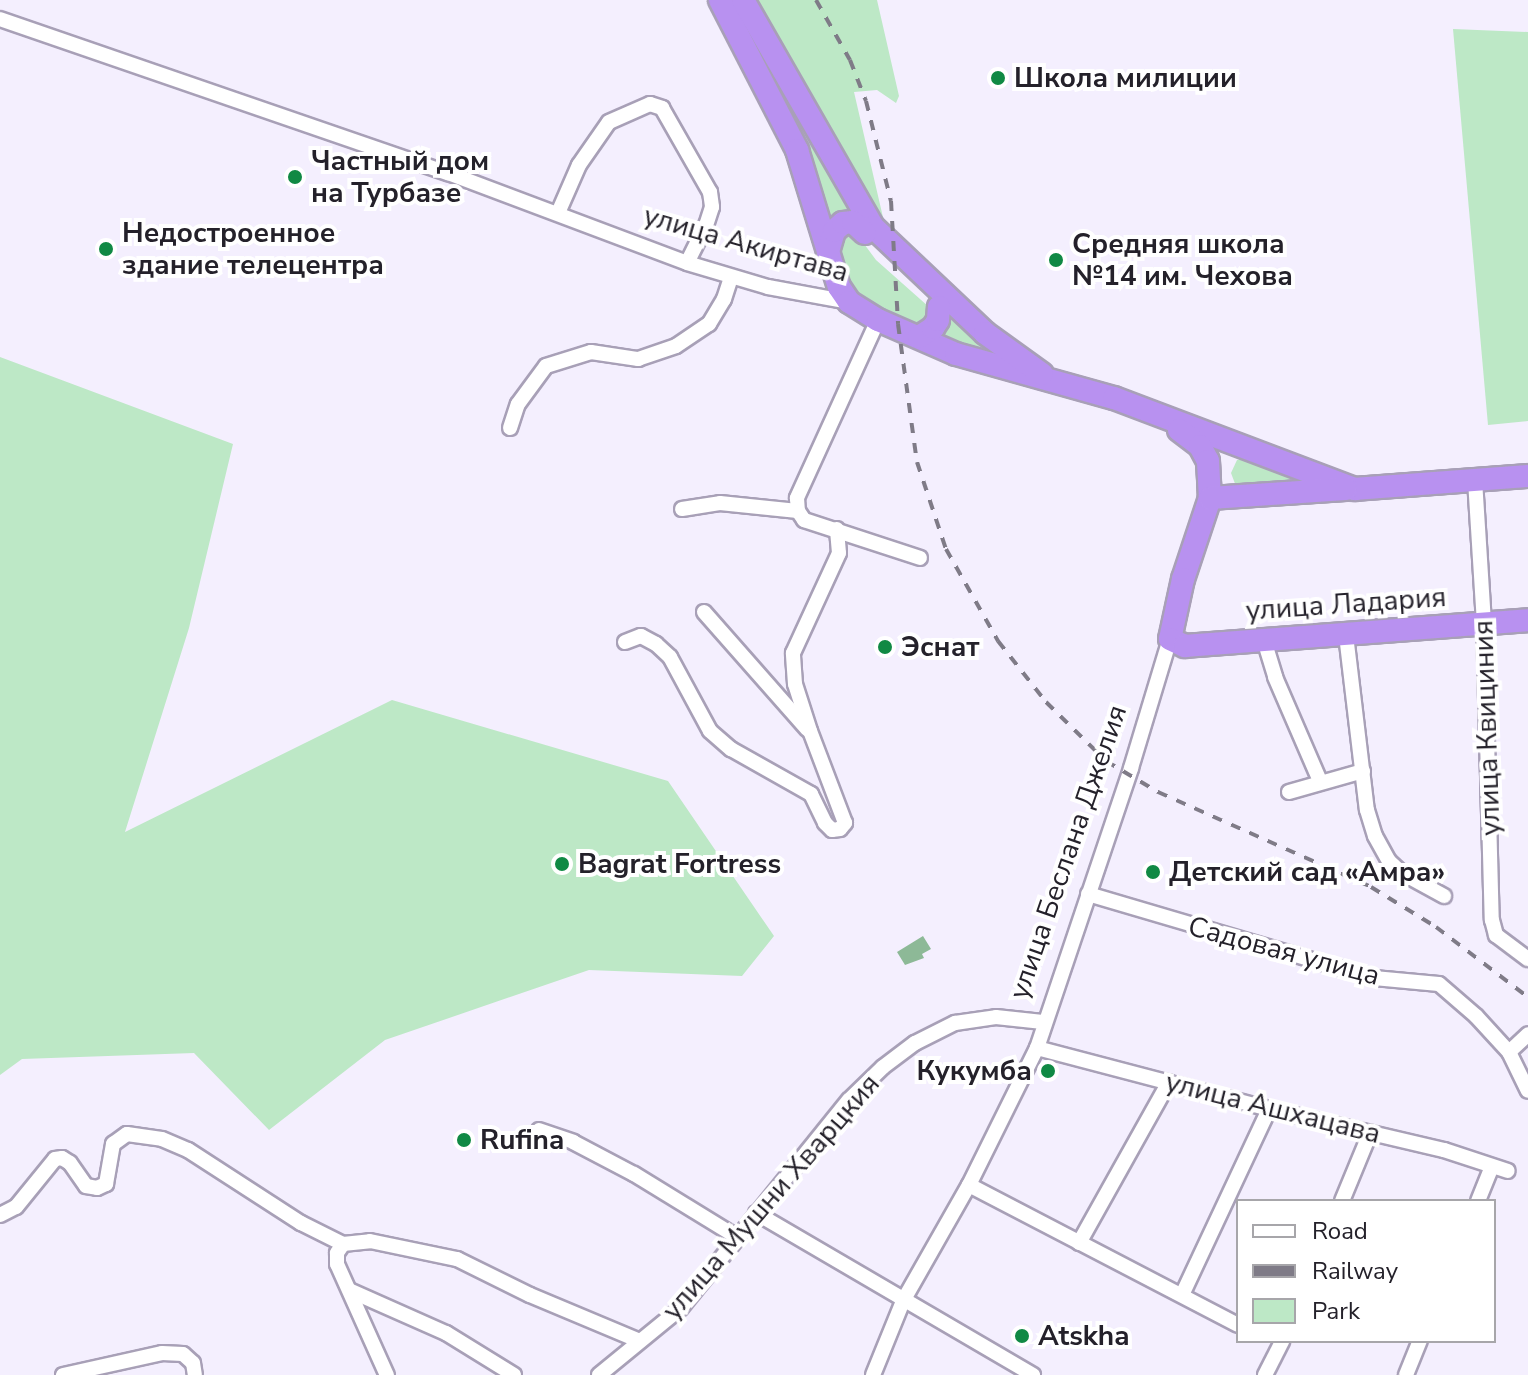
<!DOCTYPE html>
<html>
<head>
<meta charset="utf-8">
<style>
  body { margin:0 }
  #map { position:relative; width:1528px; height:1375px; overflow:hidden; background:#f4effe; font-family:"Nunito Sans",sans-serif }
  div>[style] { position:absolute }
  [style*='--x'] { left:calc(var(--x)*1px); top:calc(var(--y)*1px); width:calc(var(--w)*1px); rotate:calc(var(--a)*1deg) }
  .green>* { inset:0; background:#bde8c6 }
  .water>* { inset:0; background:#8db997 }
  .roads { filter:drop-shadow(2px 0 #a8a0b7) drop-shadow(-2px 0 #a8a0b7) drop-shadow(0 2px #a8a0b7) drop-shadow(0 -2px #a8a0b7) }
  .minor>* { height:14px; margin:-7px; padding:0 7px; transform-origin:7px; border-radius:7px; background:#fff }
  .highway>* { height:22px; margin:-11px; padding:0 11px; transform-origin:11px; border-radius:11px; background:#b891f0 }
  .rail>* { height:4px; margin-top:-2px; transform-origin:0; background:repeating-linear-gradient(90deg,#7f7b87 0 10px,transparent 0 20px) }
  .dots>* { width:22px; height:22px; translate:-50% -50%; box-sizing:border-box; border:4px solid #fff; border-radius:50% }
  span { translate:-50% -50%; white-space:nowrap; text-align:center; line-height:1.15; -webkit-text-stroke:8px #fff; paint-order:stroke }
  .poi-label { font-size:28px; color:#24212a; font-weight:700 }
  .left { translate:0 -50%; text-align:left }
  .right { translate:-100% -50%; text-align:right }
  .street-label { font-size:28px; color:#24212a }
  .legend { position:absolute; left:1236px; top:1199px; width:260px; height:144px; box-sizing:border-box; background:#fff; border:2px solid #a7a6aa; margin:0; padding:10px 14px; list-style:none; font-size:24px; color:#24212a }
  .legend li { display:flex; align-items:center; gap:16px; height:40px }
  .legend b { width:40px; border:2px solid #a7a6aa }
</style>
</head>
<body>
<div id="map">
  <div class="green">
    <i style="clip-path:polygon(753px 0,877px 0,899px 96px,896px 103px,877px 90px,854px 92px,885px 226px)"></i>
    <i style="clip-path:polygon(1453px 29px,1528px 32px,1528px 421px,1488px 425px)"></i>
    <i style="clip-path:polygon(772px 64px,848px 206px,850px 212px,838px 211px,826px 225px,763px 71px)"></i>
    <i style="clip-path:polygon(845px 230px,856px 233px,876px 260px,929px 307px,931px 318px,916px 331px,860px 300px,836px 263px)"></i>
    <i style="clip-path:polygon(945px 316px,961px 326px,1000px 361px,935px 341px)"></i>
    <i style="clip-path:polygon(0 357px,233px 444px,189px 628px,125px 832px,392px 700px,668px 781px,774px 936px,742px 976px,589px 970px,385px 1040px,269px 1130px,194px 1053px,22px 1059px,0 1075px)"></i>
    <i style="clip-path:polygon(1243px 459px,1323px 486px,1237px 489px,1231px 473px,1237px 460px)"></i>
  </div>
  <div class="water">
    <i style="clip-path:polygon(923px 936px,931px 949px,922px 954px,924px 958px,905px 965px,897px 952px)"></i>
  </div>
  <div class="roads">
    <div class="minor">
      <i style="--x:0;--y:19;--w:474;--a:19"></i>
      <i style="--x:448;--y:173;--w:255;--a:20.6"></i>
      <i style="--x:687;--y:263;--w:84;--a:16.5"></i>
      <i style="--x:768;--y:287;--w:82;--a:10.5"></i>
      <i style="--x:558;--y:213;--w:52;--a:-66.4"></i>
      <i style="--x:579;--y:165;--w:52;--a:-55.1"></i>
      <i style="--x:609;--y:122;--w:45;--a:-23.7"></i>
      <i style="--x:650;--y:104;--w:13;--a:18"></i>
      <i style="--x:662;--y:108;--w:97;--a:60.3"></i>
      <i style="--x:710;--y:192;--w:15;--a:82"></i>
      <i style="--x:712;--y:207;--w:19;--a:108"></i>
      <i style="--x:706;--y:225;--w:42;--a:116.6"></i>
      <i style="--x:878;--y:320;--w:196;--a:114.5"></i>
      <i style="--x:797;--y:498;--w:13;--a:86"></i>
      <i style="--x:798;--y:511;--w:11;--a:56"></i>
      <i style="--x:804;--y:520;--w:122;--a:18.1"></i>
      <i style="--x:510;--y:428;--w:25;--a:-72"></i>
      <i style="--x:518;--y:404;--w:47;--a:-53.6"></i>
      <i style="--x:546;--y:366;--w:47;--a:-17.3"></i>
      <i style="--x:591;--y:352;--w:48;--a:8.5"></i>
      <i style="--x:638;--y:359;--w:40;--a:-18.9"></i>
      <i style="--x:676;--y:346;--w:40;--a:-34"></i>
      <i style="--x:709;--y:324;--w:29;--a:-59"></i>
      <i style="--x:724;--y:299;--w:23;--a:-72"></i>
      <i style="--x:1475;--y:480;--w:144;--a:86.4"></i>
      <i style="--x:1484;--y:624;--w:296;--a:88.5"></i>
      <i style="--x:1492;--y:920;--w:16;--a:75"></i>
      <i style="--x:1496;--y:935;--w:40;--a:37"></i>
      <i style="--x:682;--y:509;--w:38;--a:-9"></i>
      <i style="--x:720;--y:503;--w:78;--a:5.9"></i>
      <i style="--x:704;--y:612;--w:156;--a:48.6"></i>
      <i style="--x:1346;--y:635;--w:176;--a:83.2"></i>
      <i style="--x:1367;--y:810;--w:27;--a:73"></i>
      <i style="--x:1375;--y:836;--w:29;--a:61"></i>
      <i style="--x:1389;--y:861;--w:18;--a:43"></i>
      <i style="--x:1402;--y:873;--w:48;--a:28.7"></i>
      <i style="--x:1264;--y:640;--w:39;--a:73"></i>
      <i style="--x:1275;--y:677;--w:113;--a:66.6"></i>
      <i style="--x:625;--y:642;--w:17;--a:-21"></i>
      <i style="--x:641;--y:636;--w:17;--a:28"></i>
      <i style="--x:656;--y:644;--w:19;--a:43"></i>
      <i style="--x:670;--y:657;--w:84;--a:61.6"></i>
      <i style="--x:710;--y:731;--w:28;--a:41"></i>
      <i style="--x:731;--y:749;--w:92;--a:29.4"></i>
      <i style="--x:811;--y:794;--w:32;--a:64"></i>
      <i style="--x:825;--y:823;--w:10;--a:45"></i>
      <i style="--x:832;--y:830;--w:8;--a:-7"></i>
      <i style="--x:840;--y:829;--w:8;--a:-50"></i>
      <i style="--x:845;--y:823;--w:98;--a:-110.8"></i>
      <i style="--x:810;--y:731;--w:49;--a:-107.7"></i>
      <i style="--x:795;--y:684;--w:31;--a:-94"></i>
      <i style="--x:793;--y:653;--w:110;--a:-65.3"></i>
      <i style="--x:839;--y:553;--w:24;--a:-95"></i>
      <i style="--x:1289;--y:792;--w:77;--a:-15.8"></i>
      <i style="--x:1088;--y:894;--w:298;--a:16.4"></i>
      <i style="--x:1374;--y:978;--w:65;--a:5.3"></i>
      <i style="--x:1439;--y:984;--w:49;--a:40.9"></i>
      <i style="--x:1476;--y:1016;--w:49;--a:47.5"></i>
      <i style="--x:1509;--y:1052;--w:43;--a:64"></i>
      <i style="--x:1037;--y:1048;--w:240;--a:14.7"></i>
      <i style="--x:1269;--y:1109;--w:180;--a:13.2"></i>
      <i style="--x:1444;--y:1150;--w:67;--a:18.2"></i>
      <i style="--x:1509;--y:1052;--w:26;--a:-43"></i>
      <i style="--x:539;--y:1130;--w:36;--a:19"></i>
      <i style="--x:573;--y:1142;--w:69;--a:27.7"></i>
      <i style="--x:634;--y:1174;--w:121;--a:31.5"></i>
      <i style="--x:969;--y:1185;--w:303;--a:27.5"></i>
      <i style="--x:1342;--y:1201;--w:74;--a:-67.6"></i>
      <i style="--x:1478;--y:1201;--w:37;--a:-68"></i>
      <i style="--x:756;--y:1213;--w:321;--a:30.3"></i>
      <i style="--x:0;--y:1215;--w:18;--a:-27"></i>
      <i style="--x:16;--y:1207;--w:62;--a:-50.9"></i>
      <i style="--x:55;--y:1159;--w:7;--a:-8"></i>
      <i style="--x:62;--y:1158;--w:9;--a:32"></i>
      <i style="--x:70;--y:1163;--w:28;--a:55"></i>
      <i style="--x:86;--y:1186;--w:11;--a:10"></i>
      <i style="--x:97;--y:1188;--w:10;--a:-24"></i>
      <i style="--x:106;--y:1184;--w:41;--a:-80.1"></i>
      <i style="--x:113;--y:1144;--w:17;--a:-36"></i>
      <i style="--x:127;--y:1134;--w:35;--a:8"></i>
      <i style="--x:162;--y:1139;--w:28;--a:23"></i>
      <i style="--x:188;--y:1150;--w:135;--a:32.9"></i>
      <i style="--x:301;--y:1223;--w:47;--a:26.6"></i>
      <i style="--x:1079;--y:1243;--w:184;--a:-60.8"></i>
      <i style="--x:343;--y:1244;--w:27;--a:-6"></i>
      <i style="--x:370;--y:1241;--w:89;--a:11.7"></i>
      <i style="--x:457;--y:1259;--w:81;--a:26.3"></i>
      <i style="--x:530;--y:1295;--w:119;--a:22.7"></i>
      <i style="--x:343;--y:1244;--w:11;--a:124"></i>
      <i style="--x:337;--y:1253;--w:11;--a:90"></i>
      <i style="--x:337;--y:1264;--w:122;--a:65.8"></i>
      <i style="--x:351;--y:1291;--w:104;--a:23.9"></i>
      <i style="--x:446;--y:1333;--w:80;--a:31.7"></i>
      <i style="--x:1182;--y:1295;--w:205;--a:-64.9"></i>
      <i style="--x:63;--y:1375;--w:101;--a:-12.5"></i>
      <i style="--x:162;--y:1353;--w:21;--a:3"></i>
      <i style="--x:183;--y:1354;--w:13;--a:42"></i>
      <i style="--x:193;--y:1363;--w:12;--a:81"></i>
      <i style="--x:599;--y:1375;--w:106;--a:-39.3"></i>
      <i style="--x:681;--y:1308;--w:267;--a:-51.1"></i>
      <i style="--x:849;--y:1100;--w:47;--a:-44.1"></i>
      <i style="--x:883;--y:1067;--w:40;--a:-37"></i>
      <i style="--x:915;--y:1043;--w:45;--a:-26.6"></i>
      <i style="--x:955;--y:1023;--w:41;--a:-8.3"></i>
      <i style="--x:996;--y:1017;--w:47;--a:6.1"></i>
      <i style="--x:873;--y:1375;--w:80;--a:-67.9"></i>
      <i style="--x:903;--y:1301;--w:133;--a:-60.4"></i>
      <i style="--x:969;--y:1185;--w:153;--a:-63.6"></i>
      <i style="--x:1037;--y:1048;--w:295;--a:-71.4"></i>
      <i style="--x:1131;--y:768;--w:135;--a:-73.2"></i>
      <i style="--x:1265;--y:1375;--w:38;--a:-63"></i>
      <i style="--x:1406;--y:1375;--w:37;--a:-68"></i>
    </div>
    <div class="highway">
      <i style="--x:720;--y:0;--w:169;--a:62.8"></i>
      <i style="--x:797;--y:150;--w:143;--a:73"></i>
      <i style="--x:839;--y:287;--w:18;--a:56"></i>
      <i style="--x:849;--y:302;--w:34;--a:32"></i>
      <i style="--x:878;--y:320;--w:85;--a:23.6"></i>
      <i style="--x:956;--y:354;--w:164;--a:15.6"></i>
      <i style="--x:1114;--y:398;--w:258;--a:20.7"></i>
      <i style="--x:1355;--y:489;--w:173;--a:-4.3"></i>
      <i style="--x:743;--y:0;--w:262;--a:60.2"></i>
      <i style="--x:873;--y:227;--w:154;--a:43.4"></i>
      <i style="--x:985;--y:333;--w:70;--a:35.7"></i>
      <i style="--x:828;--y:252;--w:22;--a:-74"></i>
      <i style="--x:834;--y:231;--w:12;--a:-42"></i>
      <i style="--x:843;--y:223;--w:10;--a:-6"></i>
      <i style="--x:853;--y:222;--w:16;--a:43"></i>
      <i style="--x:919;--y:337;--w:17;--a:-33"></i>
      <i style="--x:933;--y:328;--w:9;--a:-58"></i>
      <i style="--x:938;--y:320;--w:13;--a:-86"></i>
      <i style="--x:1179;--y:430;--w:26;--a:37"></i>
      <i style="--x:1200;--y:446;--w:17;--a:62"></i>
      <i style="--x:1208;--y:461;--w:37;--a:87"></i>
      <i style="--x:1210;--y:498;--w:85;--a:108.4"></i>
      <i style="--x:1183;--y:579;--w:61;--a:102.2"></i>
      <i style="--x:1170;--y:639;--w:17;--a:25"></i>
      <i style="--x:1185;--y:646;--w:344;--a:-4.3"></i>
      <i style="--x:1210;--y:498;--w:136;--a:-3.8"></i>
    </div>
  </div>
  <div class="rail">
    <i style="--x:816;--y:0;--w:69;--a:60.5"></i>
    <i style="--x:850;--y:60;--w:44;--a:68.7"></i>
    <i style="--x:866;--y:101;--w:103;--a:76"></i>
    <i style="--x:891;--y:201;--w:123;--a:86.7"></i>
    <i style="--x:898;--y:324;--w:139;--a:82.2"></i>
    <i style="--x:917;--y:462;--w:92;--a:71.6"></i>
    <i style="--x:946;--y:549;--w:106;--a:60.5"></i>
    <i style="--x:998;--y:641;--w:78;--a:51.8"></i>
    <i style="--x:1046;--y:702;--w:84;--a:44.5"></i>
    <i style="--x:1106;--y:761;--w:61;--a:30.8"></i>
    <i style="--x:1158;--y:792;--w:233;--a:24"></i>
    <i style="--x:1371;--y:887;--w:76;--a:31.6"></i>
    <i style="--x:1436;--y:927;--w:116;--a:37.3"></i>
  </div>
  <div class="dots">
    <i style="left:998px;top:78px;background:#108944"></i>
    <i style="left:295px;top:177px;background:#108944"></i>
    <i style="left:106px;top:249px;background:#108944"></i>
    <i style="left:1056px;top:260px;background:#108944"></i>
    <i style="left:885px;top:647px;background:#108944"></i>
    <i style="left:562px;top:864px;background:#108944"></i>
    <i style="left:1153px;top:872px;background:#108944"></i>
    <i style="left:1048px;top:1071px;background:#108944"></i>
    <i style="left:464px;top:1140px;background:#108944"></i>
    <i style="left:1022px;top:1336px;background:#108944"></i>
  </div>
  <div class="poi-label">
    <span class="left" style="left:1014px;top:78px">Школа милиции</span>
    <span class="left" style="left:311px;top:177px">Частный дом<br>на Турбазе</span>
    <span class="left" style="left:122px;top:249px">Недостроенное<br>здание телецентра</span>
    <span class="left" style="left:1072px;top:260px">Средняя школа<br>№14 им. Чехова</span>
    <span class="left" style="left:901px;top:647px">Эснат</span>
    <span class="left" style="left:578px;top:864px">Bagrat Fortress</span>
    <span class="left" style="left:1169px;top:872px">Детский сад «Амра»</span>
    <span class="right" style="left:1032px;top:1071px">Кукумба</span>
    <span class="left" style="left:480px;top:1140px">Rufina</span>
    <span class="left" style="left:1038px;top:1336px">Atskha</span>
  </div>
  <div class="street-label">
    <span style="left:746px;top:244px;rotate:16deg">улица Акиртава</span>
    <span style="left:1346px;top:604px;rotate:-4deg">улица Ладария</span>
    <span style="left:1487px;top:728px;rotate:-92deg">улица Квициния</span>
    <span style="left:1068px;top:852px;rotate:-71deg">улица Беслана Джелия</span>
    <span style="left:1284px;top:951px;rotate:15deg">Садовая улица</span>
    <span style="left:1273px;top:1108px;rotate:14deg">улица Ашхацава</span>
    <span style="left:771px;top:1197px;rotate:-49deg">улица Мушни Хварцкия</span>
  </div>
  <ul class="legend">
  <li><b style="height:10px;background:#fff"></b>Road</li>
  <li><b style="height:10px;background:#7f7b87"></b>Railway</li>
  <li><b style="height:22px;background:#bde8c6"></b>Park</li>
  </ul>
</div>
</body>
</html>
